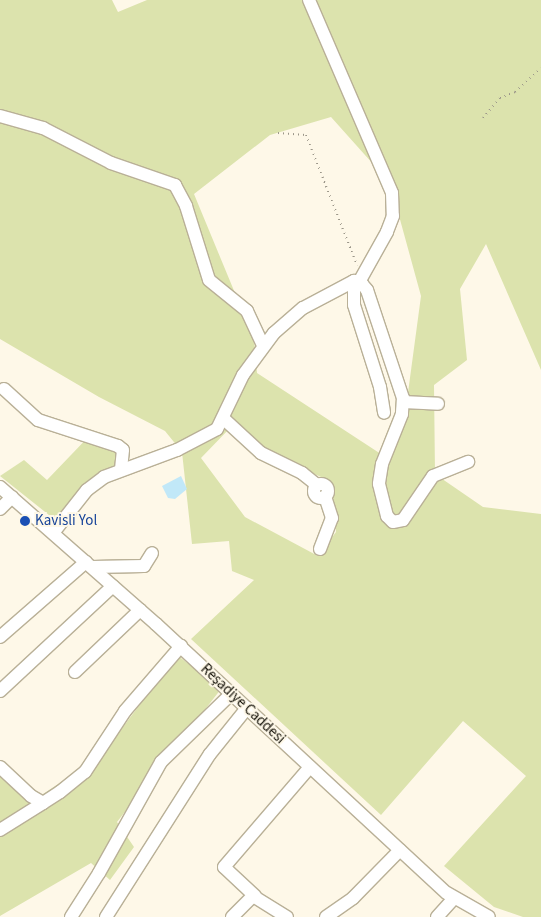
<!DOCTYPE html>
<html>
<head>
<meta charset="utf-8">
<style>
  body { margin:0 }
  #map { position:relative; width:541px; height:917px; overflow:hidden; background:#fef8e8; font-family:"Source Sans 3",sans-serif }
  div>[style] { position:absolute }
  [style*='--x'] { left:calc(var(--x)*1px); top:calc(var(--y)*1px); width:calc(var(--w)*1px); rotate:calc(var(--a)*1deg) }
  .green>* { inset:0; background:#dce3ad }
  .water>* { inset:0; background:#c1e8f8 }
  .path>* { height:2px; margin-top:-1px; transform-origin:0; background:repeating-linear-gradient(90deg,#9b9689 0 1px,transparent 0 5px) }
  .roads { filter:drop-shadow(1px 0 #b9b097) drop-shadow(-1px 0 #b9b097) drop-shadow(0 1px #b9b097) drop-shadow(0 -1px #b9b097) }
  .minor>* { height:12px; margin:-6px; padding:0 6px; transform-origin:6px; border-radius:6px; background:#fff }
  .minor>.ring { margin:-6px; padding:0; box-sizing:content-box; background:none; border:12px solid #fff; border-radius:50% }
  .dots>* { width:14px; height:14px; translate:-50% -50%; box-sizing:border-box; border:2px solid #fef8e8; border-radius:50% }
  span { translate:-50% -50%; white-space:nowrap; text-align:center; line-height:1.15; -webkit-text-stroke:4px #fef8e8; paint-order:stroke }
  .transit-label { font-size:15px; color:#164399 }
  .left { translate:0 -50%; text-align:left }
  .street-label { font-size:15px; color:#131007 }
</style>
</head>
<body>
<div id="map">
  <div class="green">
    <i style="clip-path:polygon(evenodd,0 0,112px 0,118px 12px,147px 0,541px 0,541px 370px,486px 244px,460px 289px,467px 360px,434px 385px,435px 474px,483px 507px,541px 514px,541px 917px,523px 917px,494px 907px,444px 866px,526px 776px,463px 721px,381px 815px,191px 639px,254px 580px,232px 571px,229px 541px,192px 544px,182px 452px,165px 431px,99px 397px,0 339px,0 0,331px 117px,390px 183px,421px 296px,407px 400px,387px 458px,257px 373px,254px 339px,194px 194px,270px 135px,331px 117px,0 0,231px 427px,264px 451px,332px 482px,336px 532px,318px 556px,245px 517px,201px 458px,231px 427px)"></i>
    <i style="clip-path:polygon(94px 431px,137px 470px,102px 485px,59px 523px,0 476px,24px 460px,47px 480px)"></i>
    <i style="clip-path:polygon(177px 655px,221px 689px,117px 822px,134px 847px,110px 880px,91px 863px,0 916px,0 762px,37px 798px,102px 755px)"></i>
  </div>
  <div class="water">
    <i style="clip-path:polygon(181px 476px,187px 489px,175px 499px,168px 498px,162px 486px)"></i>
  </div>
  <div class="path">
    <i style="--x:483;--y:118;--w:26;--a:-50"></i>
    <i style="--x:500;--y:98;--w:16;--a:-22"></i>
    <i style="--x:515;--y:92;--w:35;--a:-43"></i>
    <i style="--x:278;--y:133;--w:28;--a:4"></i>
    <i style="--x:306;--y:135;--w:140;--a:68.6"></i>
  </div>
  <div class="roads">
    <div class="minor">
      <i style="--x:309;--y:0;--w:210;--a:66.7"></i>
      <i style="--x:392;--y:193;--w:23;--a:88"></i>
      <i style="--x:393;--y:216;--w:17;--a:111"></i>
      <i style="--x:387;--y:232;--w:57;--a:119.2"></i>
      <i style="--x:0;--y:116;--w:45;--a:15.6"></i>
      <i style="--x:43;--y:128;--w:76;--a:27.2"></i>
      <i style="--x:111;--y:163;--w:68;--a:19"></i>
      <i style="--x:175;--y:185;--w:24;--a:62"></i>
      <i style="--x:186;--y:206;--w:77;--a:72.7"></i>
      <i style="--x:209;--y:280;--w:49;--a:39.2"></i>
      <i style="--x:247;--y:311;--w:38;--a:65"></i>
      <i style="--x:354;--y:281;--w:24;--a:90"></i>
      <i style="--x:354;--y:305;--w:86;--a:72.4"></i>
      <i style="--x:380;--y:387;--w:26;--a:81"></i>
      <i style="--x:4;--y:389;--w:46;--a:42.4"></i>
      <i style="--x:38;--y:420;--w:84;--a:18"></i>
      <i style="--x:118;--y:446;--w:6;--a:39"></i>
      <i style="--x:123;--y:450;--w:18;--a:96"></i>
      <i style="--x:404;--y:402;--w:34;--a:3"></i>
      <i style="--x:224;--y:419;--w:50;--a:42.6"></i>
      <i style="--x:261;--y:453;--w:46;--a:26"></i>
      <i style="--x:302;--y:473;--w:19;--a:39"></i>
      <i class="ring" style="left:314px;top:484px;width:2px;height:2px"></i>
      <i style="--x:0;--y:487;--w:208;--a:41.3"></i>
      <i style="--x:156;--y:624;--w:396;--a:42.8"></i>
      <i style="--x:447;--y:893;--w:48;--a:29.7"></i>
      <i style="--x:0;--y:509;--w:17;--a:-45"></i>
      <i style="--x:53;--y:533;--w:55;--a:-51.7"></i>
      <i style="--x:87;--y:490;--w:21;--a:-37"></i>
      <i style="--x:104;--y:477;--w:78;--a:-20.3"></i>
      <i style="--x:177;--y:450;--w:45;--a:-27.7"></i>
      <i style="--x:217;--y:429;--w:60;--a:-64.3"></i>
      <i style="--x:243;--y:375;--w:52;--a:-53.6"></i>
      <i style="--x:274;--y:333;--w:38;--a:-41"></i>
      <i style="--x:303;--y:308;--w:58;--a:-27.9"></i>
      <i style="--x:354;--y:281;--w:9;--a:21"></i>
      <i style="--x:362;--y:284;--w:8;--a:50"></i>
      <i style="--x:367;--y:290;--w:114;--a:71.6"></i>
      <i style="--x:403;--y:398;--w:16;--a:94"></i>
      <i style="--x:402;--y:414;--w:54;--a:111.8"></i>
      <i style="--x:382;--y:464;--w:20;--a:99"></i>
      <i style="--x:379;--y:484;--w:33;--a:76"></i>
      <i style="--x:387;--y:516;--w:8;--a:45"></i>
      <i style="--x:393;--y:522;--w:10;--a:-11"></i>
      <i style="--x:403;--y:520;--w:53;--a:-55.7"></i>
      <i style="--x:433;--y:476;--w:38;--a:-22"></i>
      <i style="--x:320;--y:549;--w:33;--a:-69"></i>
      <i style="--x:332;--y:518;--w:23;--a:-108"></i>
      <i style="--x:92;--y:567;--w:52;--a:-1.1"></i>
      <i style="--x:144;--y:566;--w:15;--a:-58"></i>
      <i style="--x:0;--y:637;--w:114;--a:-41.1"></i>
      <i style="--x:75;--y:672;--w:90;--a:-43.6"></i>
      <i style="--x:0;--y:691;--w:154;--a:-42.9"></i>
      <i style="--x:0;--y:767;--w:42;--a:43.1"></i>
      <i style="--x:31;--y:796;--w:14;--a:30"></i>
      <i style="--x:43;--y:803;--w:20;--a:-33"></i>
      <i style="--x:60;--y:792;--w:32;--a:-39"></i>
      <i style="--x:85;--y:772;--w:73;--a:-56.7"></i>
      <i style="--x:125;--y:711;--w:86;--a:-49.3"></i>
      <i style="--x:0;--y:830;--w:51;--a:-32.1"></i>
      <i style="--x:255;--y:896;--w:42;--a:-136.9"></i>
      <i style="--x:224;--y:867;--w:132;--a:-49.3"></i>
      <i style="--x:71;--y:917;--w:52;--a:-57.5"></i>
      <i style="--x:99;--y:873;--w:127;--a:-60.8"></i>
      <i style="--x:161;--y:762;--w:98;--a:-44.2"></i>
      <i style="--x:106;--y:917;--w:193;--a:-57.5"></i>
      <i style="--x:210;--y:754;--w:59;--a:-51.2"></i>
      <i style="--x:232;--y:917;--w:30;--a:-45"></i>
      <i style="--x:253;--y:896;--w:40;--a:32"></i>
      <i style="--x:326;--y:917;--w:33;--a:-35"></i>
      <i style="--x:353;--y:898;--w:67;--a:-45.6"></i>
      <i style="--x:437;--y:917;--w:25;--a:-48"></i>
    </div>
  </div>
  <div class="dots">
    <i style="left:25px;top:521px;background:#1a4fb4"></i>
  </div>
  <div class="transit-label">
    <span class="left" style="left:35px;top:521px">Kavisli Yol</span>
  </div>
  <div class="street-label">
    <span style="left:243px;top:704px;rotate:43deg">Reşadiye Caddesi</span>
  </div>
</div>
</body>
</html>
